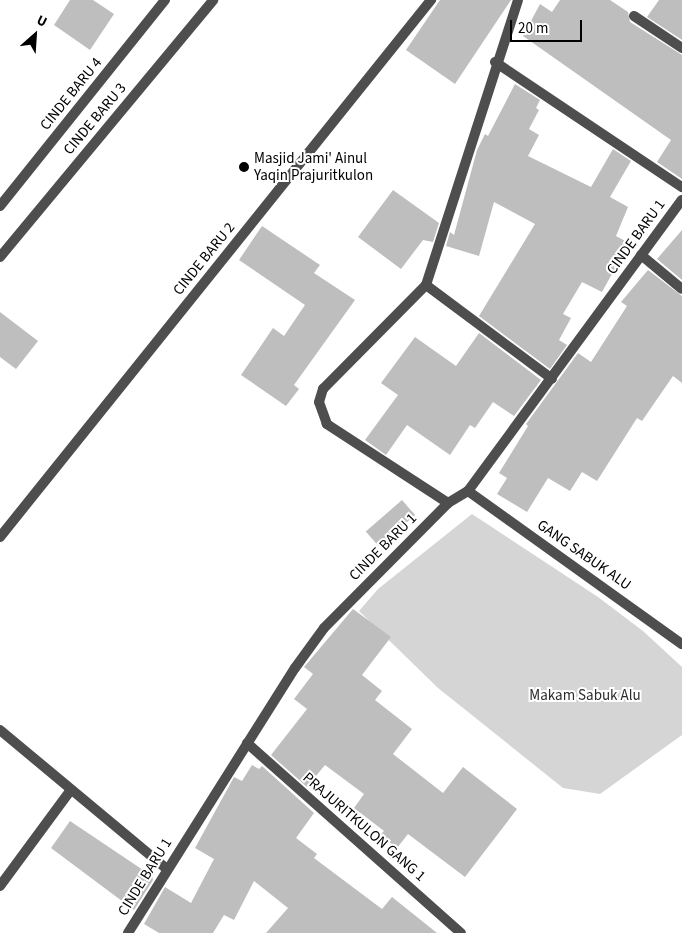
<!DOCTYPE html>
<html>
<head>
<meta charset="utf-8">
<style>
  body { margin:0 }
  #map { position:relative; width:682px; height:933px; overflow:hidden; background:#fff; font-family:"Source Sans 3",sans-serif }
  div>[style] { position:absolute }
  [style*='--x'] { left:calc(var(--x)*1px); top:calc(var(--y)*1px); width:calc(var(--w)*1px); rotate:calc(var(--a)*1deg) }
  .green>* { inset:0; background:#d5d5d5 }
  .building>* { inset:0; background:#bebebe; transform-origin:0 0 }
  .minor>* { height:10px; margin:-5px; padding:0 5px; transform-origin:5px; border-radius:5px; background:#4e4e4e }
  .dots>* { width:14px; height:14px; translate:-50% -50%; box-sizing:border-box; border:2px solid #fff; border-radius:50% }
  span { translate:-50% -50%; white-space:nowrap; text-align:center; line-height:1.15; -webkit-text-stroke:4px #fff; paint-order:stroke }
  .street-label { font-size:15px; color:#000 }
  .poi-label { font-size:15px; color:#000 }
  .left { translate:0 -50%; text-align:left }
  .park-label { font-size:15px; color:#2c2c2c }
  .north { position:absolute; left:10px; top:10px; width:50px; height:50px; -webkit-text-stroke:4px #fff; paint-order:stroke; rotate:26deg; font-size:14px; font-weight:700; line-height:20px; text-align:center; color:#000 }
  .north::after { content:''; display:block; margin:auto; width:18px; height:22px; background:#000; clip-path:polygon(50% 0,100% 100%,50% 72%,0 100%) }
  .scale { position:absolute; left:510px; top:20px; width:72px; height:22px; box-sizing:border-box; border:2px solid #000; border-top:0; padding-left:6px; font-size:15px; line-height:18px; white-space:nowrap; color:#000; -webkit-text-stroke:4px #fff; paint-order:stroke }
</style>
</head>
<body>
<div id="map">
  <div class="green">
    <i style="clip-path:polygon(472px 514px,598px 597px,643px 631px,682px 667px,682px 735px,600px 794px,563px 788px,438px 688px,359px 611px,378px 589px)"></i>
  </div>
  <div class="building">
    <i style="clip-path:polygon(70px 0,93px 0,114px 14px,90px 50px,54px 25px)"></i>
    <i style="clip-path:polygon(440px 0,511px 0,455px 84px,406px 50px)"></i>
    <i style="clip-path:polygon(560px 0,610px 0,628px 12px,630px 22px,682px 55px,682px 179px,657px 162px,671px 140px,523px 36px,540px 4px,552px 12px)"></i>
    <i style="clip-path:polygon(659px 0,682px 0,682px 40px,647px 17px)"></i>
    <i style="clip-path:polygon(515px 84px,540px 100px,536px 108px,539px 110px,529px 129px,539px 135px,528px 156px,591px 187px,613px 149px,631px 161px,610px 197px,628px 207px,616px 236px,629px 243px,602px 292px,582px 282px,563px 314px,571px 318px,559px 340px,567px 345px,550px 369px,479px 316px,535px 224px,494px 202px,479px 256px,446px 246px,450px 232px,454px 235px,477px 150px,485px 134px,488px 136px)"></i>
    <i style="clip-path:polygon(393px 190px,439px 223px,433px 242px,423px 240px,401px 269px,358px 237px)"></i>
    <i style="clip-path:polygon(262px 226px,320px 265px,314px 273px,355px 300px,294px 385px,299px 389px,286px 406px,241px 375px,273px 328px,284px 336px,305px 305px,239px 260px)"></i>
    <i style="clip-path:polygon(682px 230px,682px 280px,657px 259px)"></i>
    <i style="clip-path:polygon(648px 270px,682px 296px,682px 383px,673px 376px,642px 421px,637px 418px,597px 481px,582px 472px,570px 491px,548px 478px,527px 512px,497px 494px,507px 478px,499px 473px,528px 426px,526px 424px,578px 353px,591px 362px,627px 306px,621px 302px)"></i>
    <i style="clip-path:polygon(0 312px,38px 341px,16px 369px,0 357px)"></i>
    <i style="clip-path:polygon(479px 333px,541px 380px,514px 416px,493px 402px,475px 428px,470px 425px,450px 455px,407px 425px,386px 455px,365px 440px,398px 395px,381px 383px,415px 337px,456px 366px)"></i>
    <i style="left:402px;top:500px;width:20px;height:48px;rotate:49deg"></i>
    <i style="clip-path:polygon(353px 609px,391px 637px,362px 675px,382px 691px,375px 700px,412px 729px,393px 754px,443px 793px,463px 767px,517px 809px,465px 877px,408px 834px,397px 848px,380px 835px,384px 831px,354px 808px,364px 794px,325px 765px,307px 787px,271px 755px,307px 709px,294px 699px,313px 674px,304px 667px)"></i>
    <i style="clip-path:polygon(252px 765px,259px 769px,262px 766px,314px 813px,296px 838px,317px 854px,314px 858px,382px 909px,392px 897px,437px 933px,266px 933px,288px 908px,254px 881px,234px 920px,224px 915px,213px 933px,159px 933px,144px 924px,165px 887px,191px 903px,214px 859px,195px 848px,234px 777px,242px 781px)"></i>
    <i style="clip-path:polygon(70px 821px,152px 876px,153px 880px,134px 910px,51px 848px)"></i>
  </div>
  <div class="minor">
    <i style="--x:634;--y:16;--w:58;--a:33.7"></i>
    <i style="--x:495;--y:62;--w:225;--a:33.8"></i>
    <i style="--x:0;--y:206;--w:264;--a:-51.3"></i>
    <i style="--x:641;--y:255;--w:53;--a:39.7"></i>
    <i style="--x:0;--y:257;--w:334;--a:-50.3"></i>
    <i style="--x:426;--y:285;--w:157;--a:36.7"></i>
    <i style="--x:468;--y:491;--w:263;--a:35.6"></i>
    <i style="--x:448;--y:503;--w:145;--a:-146.9"></i>
    <i style="--x:327;--y:424;--w:23;--a:-110"></i>
    <i style="--x:319;--y:402;--w:14;--a:-73"></i>
    <i style="--x:323;--y:389;--w:146;--a:-45.3"></i>
    <i style="--x:426;--y:285;--w:299;--a:-72.1"></i>
    <i style="--x:0;--y:537;--w:689;--a:-51.25"></i>
    <i style="--x:0;--y:730;--w:217;--a:39.8"></i>
    <i style="--x:247;--y:743;--w:286;--a:41.6"></i>
    <i style="--x:0;--y:886;--w:118;--a:-53.6"></i>
    <i style="--x:128;--y:933;--w:313;--a:-57.8"></i>
    <i style="--x:295;--y:668;--w:49;--a:-54.1"></i>
    <i style="--x:324;--y:628;--w:176;--a:-45.2"></i>
    <i style="--x:448;--y:503;--w:23;--a:-31"></i>
    <i style="--x:468;--y:491;--w:361;--a:-53.7"></i>
  </div>
  <div class="dots">
    <i style="left:244px;top:167px;background:#000"></i>
  </div>
  <div class="street-label">
    <span style="left:71px;top:94px;rotate:-51deg">CINDE BARU 4</span>
    <span style="left:95px;top:119px;rotate:-50deg">CINDE BARU 3</span>
    <span style="left:636px;top:237px;rotate:-54deg">CINDE BARU 1</span>
    <span style="left:204px;top:259px;rotate:-51deg">CINDE BARU 2</span>
    <span style="left:383px;top:547px;rotate:-45deg">CINDE BARU 1</span>
    <span style="left:584px;top:555px;rotate:35deg">GANG SABUK ALU</span>
    <span style="left:364px;top:827px;rotate:41deg">PRAJURITKULON GANG 1</span>
    <span style="left:145px;top:877px;rotate:-58deg">CINDE BARU 1</span>
  </div>
  <div class="poi-label">
    <span class="left" style="left:254px;top:167px">Masjid Jami' Ainul<br>Yaqin Prajuritkulon</span>
  </div>
  <div class="park-label">
    <span style="left:585px;top:696px">Makam Sabuk Alu</span>
  </div>
  <div class="north">U</div>
  <div class="scale">20 m</div>
</div>
</body>
</html>
